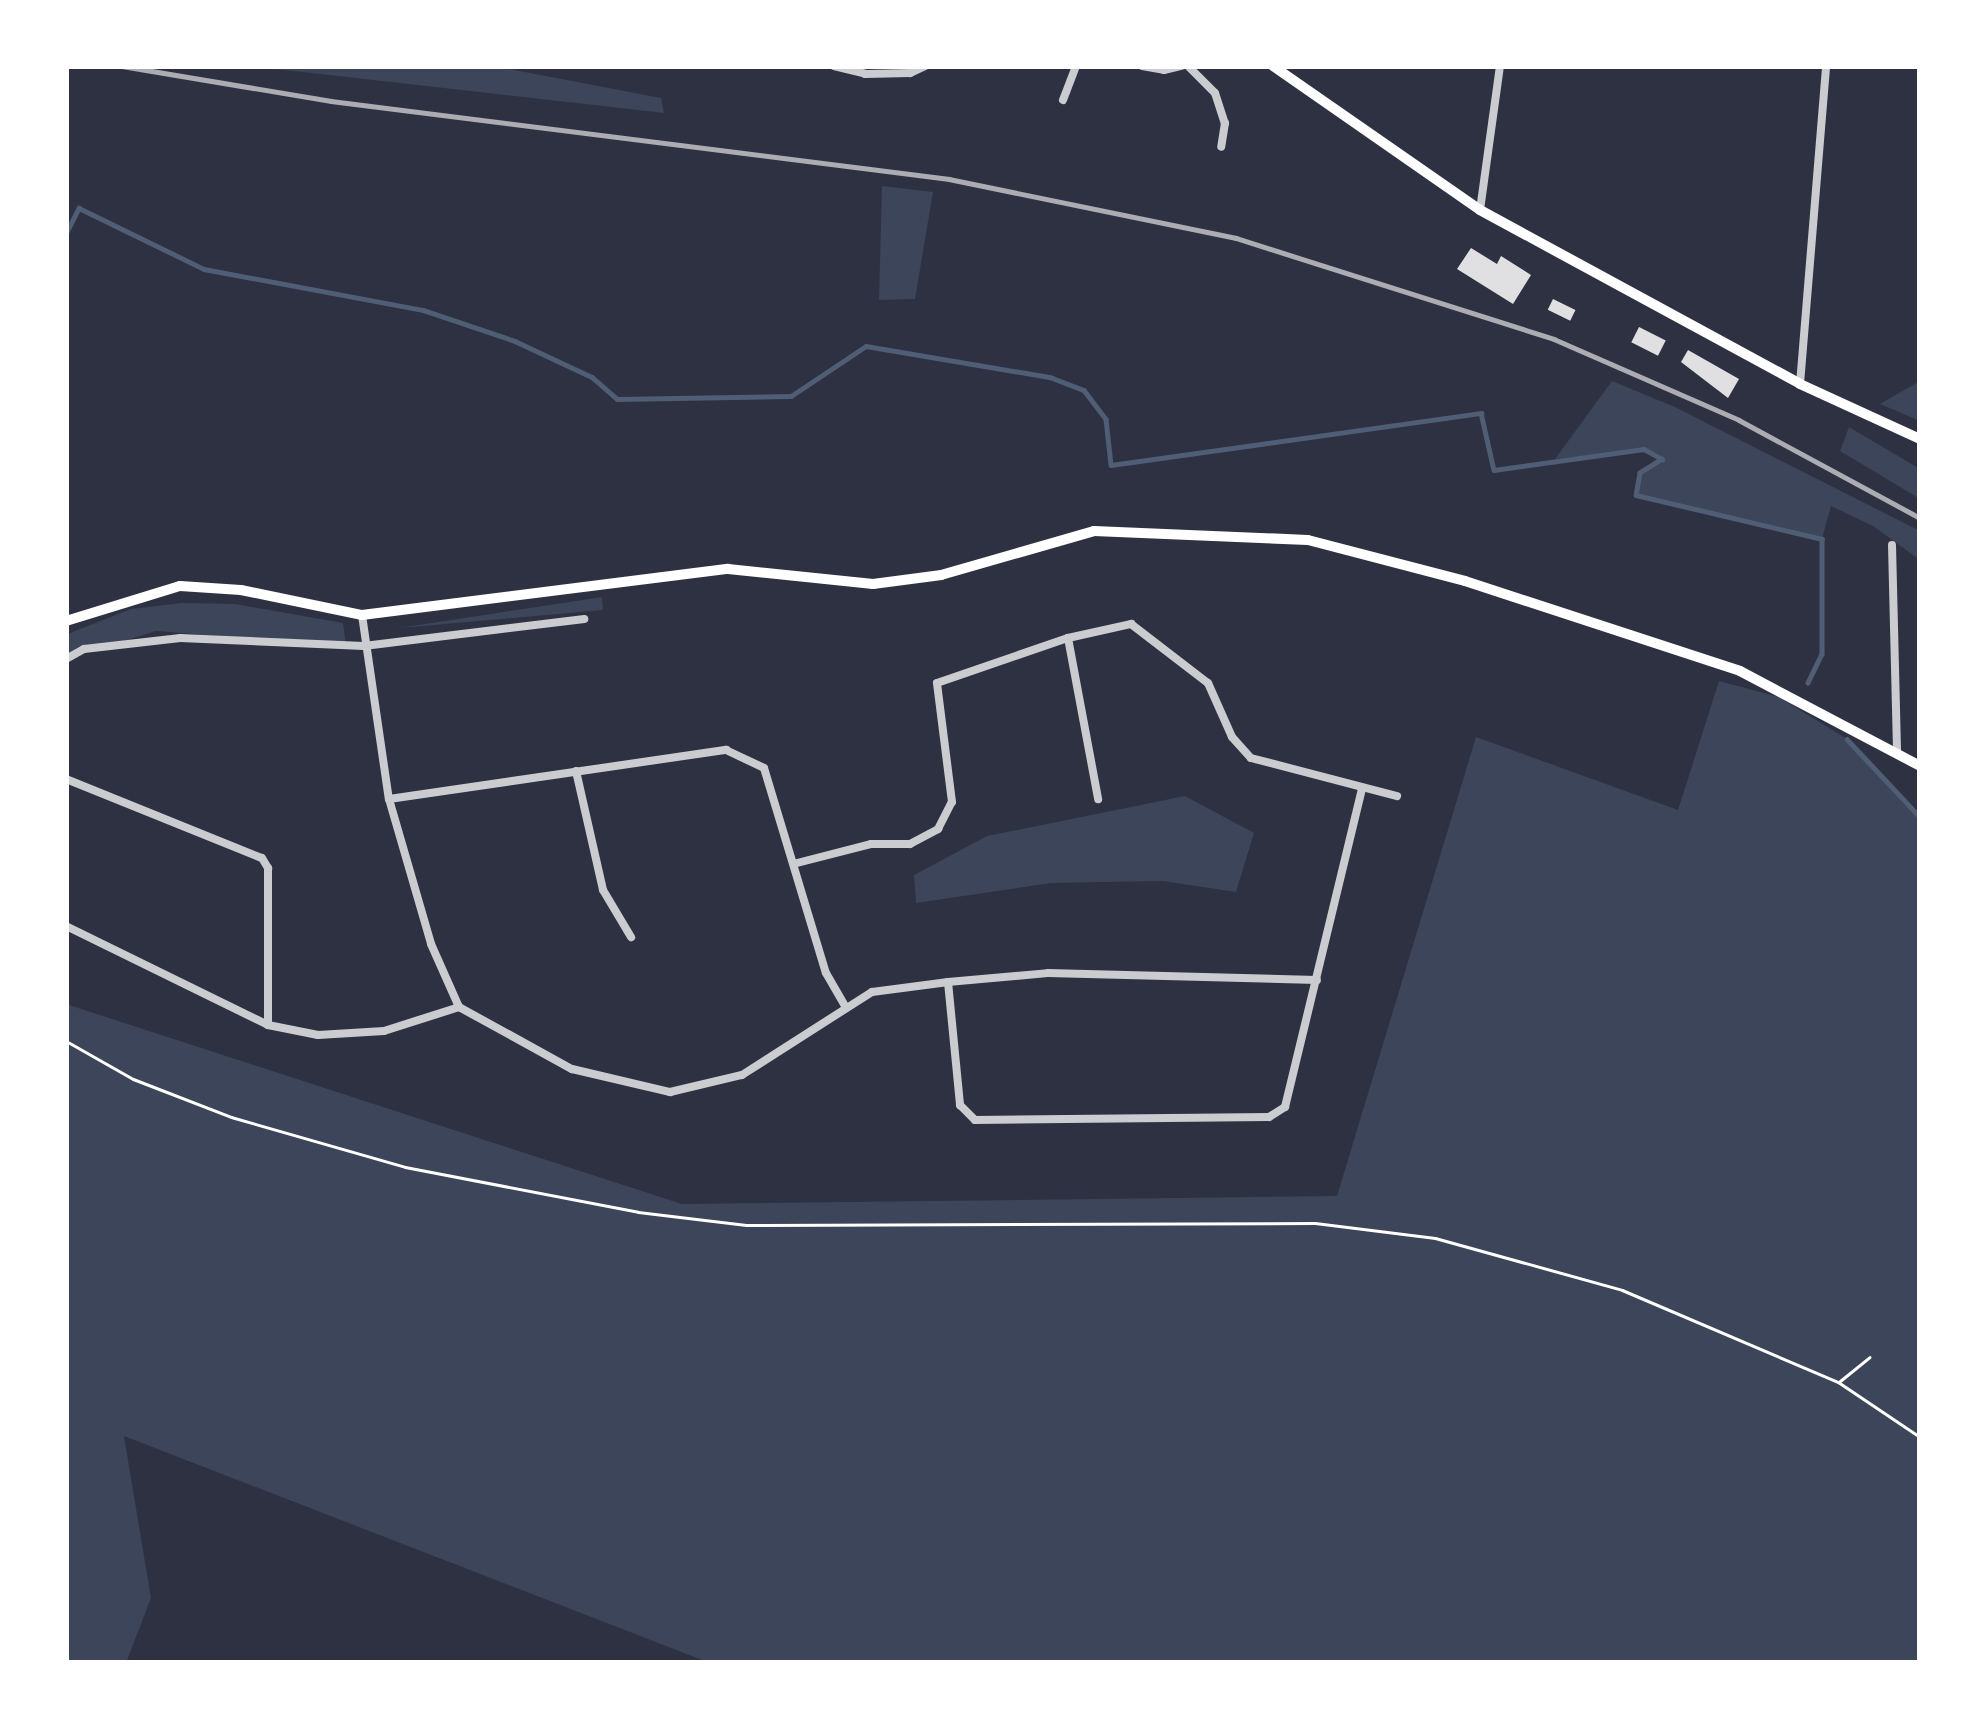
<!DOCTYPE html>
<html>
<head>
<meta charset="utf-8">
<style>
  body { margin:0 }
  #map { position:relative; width:1986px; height:1729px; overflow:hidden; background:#2d3142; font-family:"Asap Condensed",sans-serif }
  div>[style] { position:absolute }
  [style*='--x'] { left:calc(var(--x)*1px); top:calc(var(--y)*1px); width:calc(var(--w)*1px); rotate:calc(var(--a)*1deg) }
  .green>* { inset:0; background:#3c4559 }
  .stream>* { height:4.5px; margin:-2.25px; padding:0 2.25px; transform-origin:2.25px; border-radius:2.25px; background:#4f5d75 }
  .building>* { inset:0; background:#e0e0e3; transform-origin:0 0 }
  .path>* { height:3px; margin:-1.5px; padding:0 1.5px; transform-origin:1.5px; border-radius:1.5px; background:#fff }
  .minor>* { height:8px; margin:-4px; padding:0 4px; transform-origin:4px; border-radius:4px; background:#caccd0 }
  .primary>* { height:10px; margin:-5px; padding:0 5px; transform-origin:5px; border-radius:5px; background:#fff }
  .rail>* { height:4.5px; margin:-2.25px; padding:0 2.25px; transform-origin:2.25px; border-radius:2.25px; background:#abadb3 }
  span { translate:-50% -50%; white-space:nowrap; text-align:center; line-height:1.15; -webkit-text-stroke:10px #fff; paint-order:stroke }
  .frame { position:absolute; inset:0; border:69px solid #fff; pointer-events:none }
</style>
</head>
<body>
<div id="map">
  <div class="green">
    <i style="clip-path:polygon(249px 66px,494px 66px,661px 98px,664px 113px)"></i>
    <i style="clip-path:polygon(882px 186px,933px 192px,915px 299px,879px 300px)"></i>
    <i style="clip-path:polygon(1612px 381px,1675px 407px,1920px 531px,1920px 560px,1873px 526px,1831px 506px,1822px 539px,1636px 495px,1640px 473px,1661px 459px,1644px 449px,1555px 459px)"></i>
    <i style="clip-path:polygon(1920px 381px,1920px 421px,1880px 404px)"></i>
    <i style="clip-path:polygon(1849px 427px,1920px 469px,1920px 499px,1840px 451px)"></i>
    <i style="clip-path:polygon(602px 597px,603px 610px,399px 628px,530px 608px)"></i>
    <i style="clip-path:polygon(182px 603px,235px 604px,343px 623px,346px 646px,156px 631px,66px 659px,66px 635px,75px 631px,131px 609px)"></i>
    <i style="clip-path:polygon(1719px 681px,1779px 697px,1847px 739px,1920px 817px,1920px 1663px,710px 1663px,124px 1436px,151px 1598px,126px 1663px,66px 1663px,66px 1004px,682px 1204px,1337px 1196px,1476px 737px,1678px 810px)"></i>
    <i style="clip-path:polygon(1185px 796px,1254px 833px,1236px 892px,1163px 881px,1051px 883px,916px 903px,914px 875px,987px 836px)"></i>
  </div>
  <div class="stream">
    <i style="--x:66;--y:233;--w:28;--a:-63"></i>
    <i style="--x:79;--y:208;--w:139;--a:26"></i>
    <i style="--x:204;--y:269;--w:223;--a:10.6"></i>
    <i style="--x:423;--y:310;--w:97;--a:18.6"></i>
    <i style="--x:515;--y:341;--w:85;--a:25.1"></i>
    <i style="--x:592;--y:377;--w:33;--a:41"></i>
    <i style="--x:617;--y:399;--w:174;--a:-1"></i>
    <i style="--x:791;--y:396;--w:90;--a:-33.7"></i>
    <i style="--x:866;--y:346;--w:187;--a:9.6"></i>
    <i style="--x:1050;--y:377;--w:36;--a:21"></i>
    <i style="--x:1084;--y:390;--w:36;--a:53"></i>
    <i style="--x:1106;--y:419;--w:46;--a:83.8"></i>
    <i style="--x:1111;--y:465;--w:374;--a:-8"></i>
    <i style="--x:1481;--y:413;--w:58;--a:77.2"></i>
    <i style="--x:1494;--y:470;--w:151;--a:-8"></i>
    <i style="--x:1644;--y:449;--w:21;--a:29"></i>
    <i style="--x:1662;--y:459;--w:26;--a:148"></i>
    <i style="--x:1640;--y:473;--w:22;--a:100"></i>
    <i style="--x:1636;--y:495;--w:191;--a:13.3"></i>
    <i style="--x:1822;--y:539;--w:115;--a:90"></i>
    <i style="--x:1822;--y:654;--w:32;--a:116"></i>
    <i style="--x:1847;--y:739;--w:107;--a:46.9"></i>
  </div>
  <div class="building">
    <i style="clip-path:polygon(1471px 248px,1497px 264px,1501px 256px,1531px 275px,1513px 304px,1457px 269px)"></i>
    <i style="left:1553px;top:299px;width:25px;height:12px;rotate:26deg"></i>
    <i style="left:1639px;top:327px;width:30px;height:17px;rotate:27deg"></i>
    <i style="clip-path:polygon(1688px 350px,1739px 379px,1728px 398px,1681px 362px)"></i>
  </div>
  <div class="path">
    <i style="--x:66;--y:1041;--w:77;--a:29.6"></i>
    <i style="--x:133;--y:1079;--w:105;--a:21.2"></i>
    <i style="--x:231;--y:1117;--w:181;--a:16"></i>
    <i style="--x:405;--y:1167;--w:237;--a:10.9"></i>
    <i style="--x:638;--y:1212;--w:109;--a:6.9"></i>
    <i style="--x:746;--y:1225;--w:569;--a:-0.2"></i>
    <i style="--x:1315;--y:1223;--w:121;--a:7.1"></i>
    <i style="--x:1435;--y:1238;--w:194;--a:15.5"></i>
    <i style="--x:1622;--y:1290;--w:235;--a:23.1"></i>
    <i style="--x:1838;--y:1382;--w:99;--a:33.9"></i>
    <i style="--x:1840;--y:1381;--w:38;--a:-39"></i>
  </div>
  <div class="minor">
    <i style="--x:834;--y:66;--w:32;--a:14"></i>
    <i style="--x:865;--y:74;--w:45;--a:-1.3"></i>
    <i style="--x:910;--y:73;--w:17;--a:-25"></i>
    <i style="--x:1142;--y:66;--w:22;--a:10"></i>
    <i style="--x:1164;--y:70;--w:18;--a:-13"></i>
    <i style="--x:1188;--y:66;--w:38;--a:45"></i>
    <i style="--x:1215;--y:93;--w:32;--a:72"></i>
    <i style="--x:1225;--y:123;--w:24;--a:99"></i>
    <i style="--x:1063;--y:100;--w:36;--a:-69"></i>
    <i style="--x:1480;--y:210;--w:145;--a:-82.1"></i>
    <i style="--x:1800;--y:384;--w:319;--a:-85.3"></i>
    <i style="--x:1892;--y:545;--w:208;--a:88.6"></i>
    <i style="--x:362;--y:615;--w:186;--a:81.7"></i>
    <i style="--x:389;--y:799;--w:151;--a:73.8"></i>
    <i style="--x:431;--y:944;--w:69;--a:66"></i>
    <i style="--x:459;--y:1007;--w:129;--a:28.8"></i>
    <i style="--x:572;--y:1069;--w:101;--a:13.2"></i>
    <i style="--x:670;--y:1092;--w:74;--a:-13.3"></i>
    <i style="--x:742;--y:1075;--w:154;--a:-32.6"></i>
    <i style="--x:872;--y:992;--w:77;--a:-7.5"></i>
    <i style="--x:948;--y:982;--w:100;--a:-5.1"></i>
    <i style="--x:1048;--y:973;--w:269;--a:1.5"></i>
    <i style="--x:1068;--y:638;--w:164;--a:79.4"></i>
    <i style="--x:66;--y:659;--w:21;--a:-29"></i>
    <i style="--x:84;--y:649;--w:97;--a:-6.5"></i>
    <i style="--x:180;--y:638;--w:184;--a:2.5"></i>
    <i style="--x:364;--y:646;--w:222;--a:-7"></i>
    <i style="--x:576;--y:771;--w:122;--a:77.2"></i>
    <i style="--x:603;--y:890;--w:55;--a:59.2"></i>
    <i style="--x:66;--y:779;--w:211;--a:22"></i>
    <i style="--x:262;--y:858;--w:12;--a:59"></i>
    <i style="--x:268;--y:868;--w:157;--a:90"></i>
    <i style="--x:389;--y:799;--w:341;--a:-8.3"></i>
    <i style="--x:726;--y:750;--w:42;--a:25.3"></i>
    <i style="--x:764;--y:768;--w:214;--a:73.2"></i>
    <i style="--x:826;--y:973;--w:39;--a:60"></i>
    <i style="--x:797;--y:863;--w:76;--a:-14.4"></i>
    <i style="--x:871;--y:844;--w:39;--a:0"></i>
    <i style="--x:910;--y:844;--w:32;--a:-28"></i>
    <i style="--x:938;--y:829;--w:30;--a:-63"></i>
    <i style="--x:952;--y:802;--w:120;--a:-97.2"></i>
    <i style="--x:937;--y:683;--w:139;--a:-19"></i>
    <i style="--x:1068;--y:638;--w:65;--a:-12.5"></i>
    <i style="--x:1131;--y:624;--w:97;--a:37.5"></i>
    <i style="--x:1208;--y:683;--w:59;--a:66"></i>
    <i style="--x:1232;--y:737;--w:28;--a:48"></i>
    <i style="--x:1251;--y:758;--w:151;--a:14.6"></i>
    <i style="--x:66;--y:926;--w:225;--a:26.1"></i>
    <i style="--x:268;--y:1025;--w:51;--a:11.3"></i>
    <i style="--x:318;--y:1035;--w:66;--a:-3.5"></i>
    <i style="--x:384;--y:1031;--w:79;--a:-17.7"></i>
    <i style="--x:948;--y:982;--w:124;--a:84.4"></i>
    <i style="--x:960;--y:1105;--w:21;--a:45"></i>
    <i style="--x:975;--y:1120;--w:294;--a:-0.6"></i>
    <i style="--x:1269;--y:1117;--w:19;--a:-32"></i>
    <i style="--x:1285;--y:1107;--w:328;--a:-76.4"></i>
  </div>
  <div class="primary">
    <i style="--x:1273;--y:66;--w:252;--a:34.8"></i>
    <i style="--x:1480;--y:210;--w:364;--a:28.5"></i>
    <i style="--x:1800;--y:384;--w:132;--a:24.6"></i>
    <i style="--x:66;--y:621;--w:119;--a:-17.1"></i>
    <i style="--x:180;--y:586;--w:61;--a:3.8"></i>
    <i style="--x:241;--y:590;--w:124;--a:11.7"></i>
    <i style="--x:362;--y:615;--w:369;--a:-7.2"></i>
    <i style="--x:728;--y:569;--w:146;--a:5.9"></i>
    <i style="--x:873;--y:584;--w:69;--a:-7.5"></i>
    <i style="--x:941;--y:575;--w:159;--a:-16"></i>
    <i style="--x:1094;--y:531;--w:214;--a:2.4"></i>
    <i style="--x:1308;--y:540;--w:162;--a:14.6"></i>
    <i style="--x:1465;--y:581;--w:289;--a:18.1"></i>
    <i style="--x:1740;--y:671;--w:204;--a:27.8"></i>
  </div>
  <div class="rail">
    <i style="--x:122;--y:66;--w:212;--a:9.5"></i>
    <i style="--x:331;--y:101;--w:623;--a:7.19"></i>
    <i style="--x:949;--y:179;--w:293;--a:11.6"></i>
    <i style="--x:1236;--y:238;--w:334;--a:17.6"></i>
    <i style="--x:1554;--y:339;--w:202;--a:23.6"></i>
    <i style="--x:1739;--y:420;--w:206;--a:28.4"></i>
  </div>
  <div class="frame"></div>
</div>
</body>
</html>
